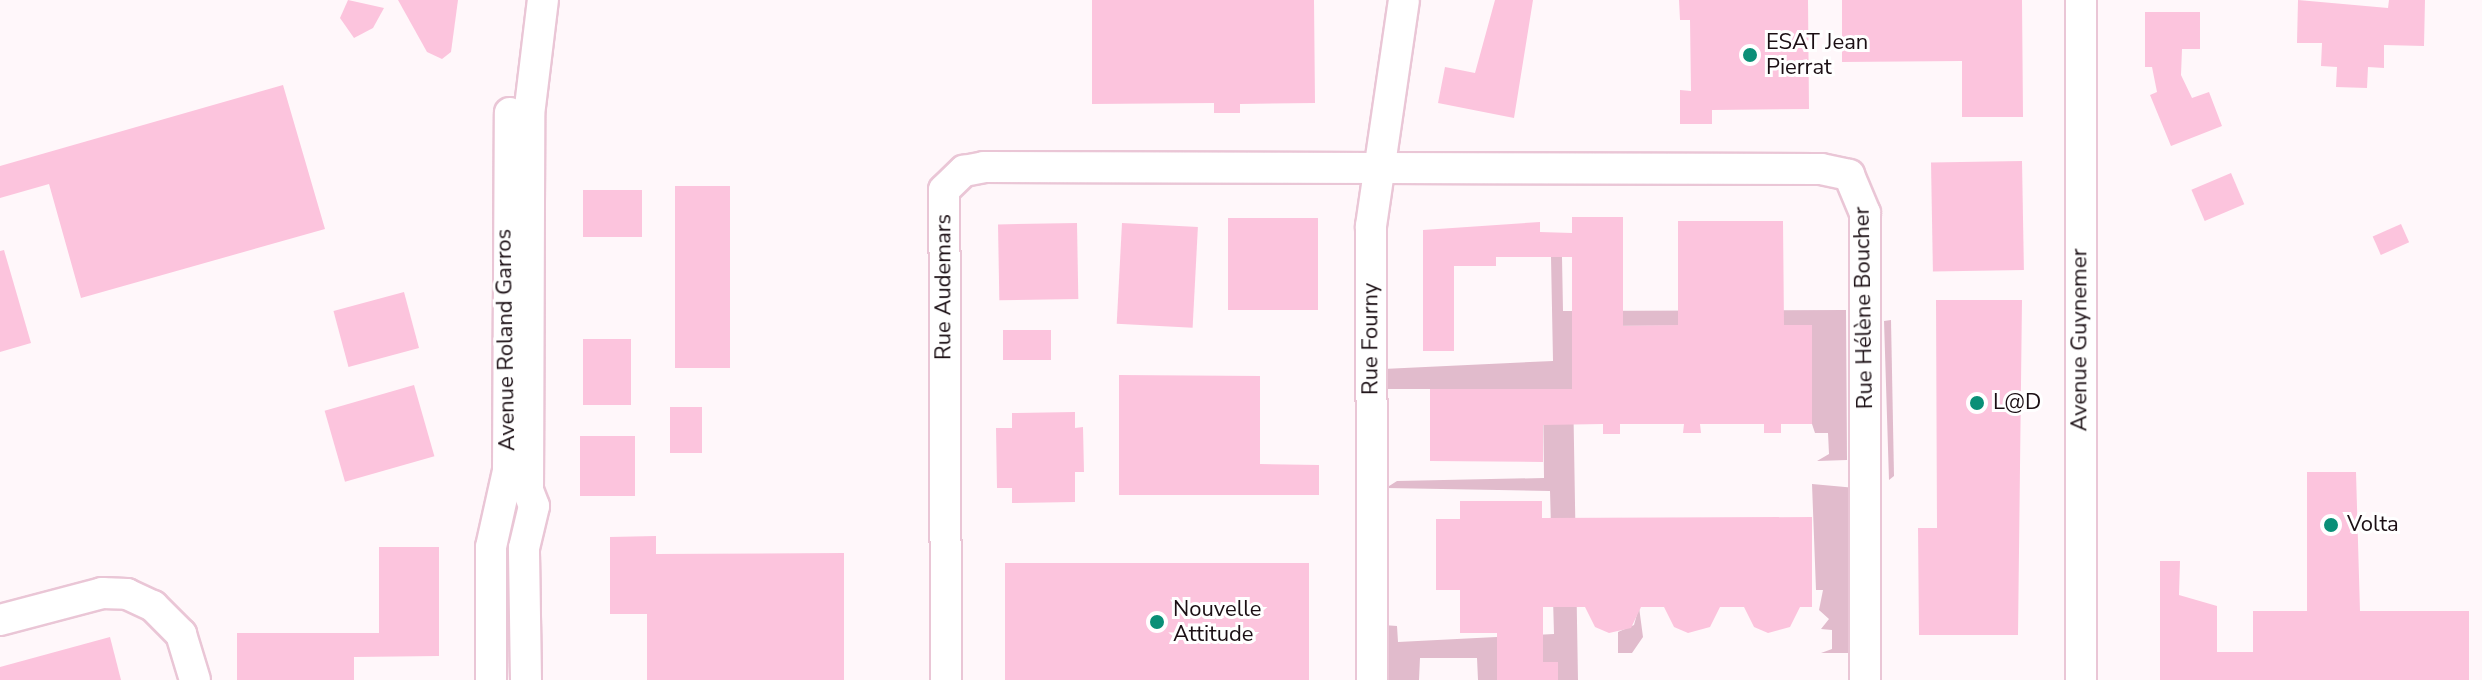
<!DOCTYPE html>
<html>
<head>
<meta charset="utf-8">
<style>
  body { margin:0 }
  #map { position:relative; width:2482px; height:680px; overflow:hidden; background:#fff7fa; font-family:"Nunito Sans",sans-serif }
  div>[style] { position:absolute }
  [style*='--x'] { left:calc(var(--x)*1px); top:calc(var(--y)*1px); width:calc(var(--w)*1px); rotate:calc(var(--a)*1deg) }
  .green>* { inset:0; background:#e1bbcc }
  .building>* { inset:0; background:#fcc4dd; transform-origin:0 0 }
  .roads { filter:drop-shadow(2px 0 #eac6d6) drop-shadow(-2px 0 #eac6d6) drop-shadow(0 2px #eac6d6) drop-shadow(0 -2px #eac6d6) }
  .minor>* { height:30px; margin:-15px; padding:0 15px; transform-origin:15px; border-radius:15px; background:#fff }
  .dots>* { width:22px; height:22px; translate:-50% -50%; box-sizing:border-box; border:4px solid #fff; border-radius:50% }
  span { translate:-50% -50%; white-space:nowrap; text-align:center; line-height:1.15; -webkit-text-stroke:6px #fff; paint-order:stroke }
  .poi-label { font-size:22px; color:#1b0f14 }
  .left { translate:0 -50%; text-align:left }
  .street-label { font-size:22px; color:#1b0f14 }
</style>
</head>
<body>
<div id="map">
  <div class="green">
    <i style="clip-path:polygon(1551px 257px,1562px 257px,1563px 311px,1846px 310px,1847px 460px,1817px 461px,1829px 454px,1828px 433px,1815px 433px,1812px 424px,1812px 325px,1572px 326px,1578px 680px,1558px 680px,1557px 662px,1497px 662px,1497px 680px,1478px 680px,1477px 658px,1420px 658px,1419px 680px,1383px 680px,1383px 625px,1397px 626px,1398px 642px,1554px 634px,1550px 491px,1386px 488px,1397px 481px,1544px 478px,1543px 389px,1383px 389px,1383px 369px,1553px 361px)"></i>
    <i style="clip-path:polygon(1891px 320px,1894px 476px,1889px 480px,1884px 321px)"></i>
    <i style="clip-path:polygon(1812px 484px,1856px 488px,1856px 653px,1821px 653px,1832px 649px,1832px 630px,1821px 629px,1829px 619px,1819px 610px,1823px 590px,1816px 590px)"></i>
    <i style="clip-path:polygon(1639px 607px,1643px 637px,1632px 653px,1618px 653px,1618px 632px,1634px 625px)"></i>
  </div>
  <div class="building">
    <i style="clip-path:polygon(348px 0,384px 8px,373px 28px,354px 38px,340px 18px)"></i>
    <i style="clip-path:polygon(398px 0,458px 0,451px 52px,442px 59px,427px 52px)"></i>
    <i style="clip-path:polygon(1092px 0,1314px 0,1315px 103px,1240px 104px,1240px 113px,1214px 113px,1214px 103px,1092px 104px)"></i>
    <i style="clip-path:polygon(1495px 0,1533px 0,1514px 118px,1438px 103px,1445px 67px,1475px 73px)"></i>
    <i style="clip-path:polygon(1679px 0,1808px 0,1809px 109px,1712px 110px,1712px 124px,1680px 124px,1680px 90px,1691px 91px,1690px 20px,1680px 20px)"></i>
    <i style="clip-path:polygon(1842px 0,2022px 0,2023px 117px,1962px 117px,1962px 61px,1842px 62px)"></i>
    <i style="clip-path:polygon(2298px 0,2388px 8px,2389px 0,2425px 0,2424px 46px,2384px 45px,2384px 68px,2368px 67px,2367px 88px,2336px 87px,2337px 67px,2321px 66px,2322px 43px,2297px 43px)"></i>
    <i style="clip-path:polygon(2145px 12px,2200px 12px,2200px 49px,2182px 49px,2181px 75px,2192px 98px,2209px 92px,2222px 126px,2171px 146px,2150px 95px,2157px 92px,2152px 67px,2145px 67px)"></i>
    <i style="clip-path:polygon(283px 85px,325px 229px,81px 298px,49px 184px,0 198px,0 166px)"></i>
    <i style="left:2022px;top:161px;width:109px;height:91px;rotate:89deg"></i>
    <i style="left:2231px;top:173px;width:34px;height:43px;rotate:67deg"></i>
    <i style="left:675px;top:186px;width:55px;height:182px"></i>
    <i style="left:583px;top:190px;width:59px;height:47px"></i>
    <i style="clip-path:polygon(1572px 217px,1623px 217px,1623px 326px,1678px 325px,1678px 221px,1783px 221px,1784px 325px,1812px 325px,1812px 424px,1781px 424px,1781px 433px,1764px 433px,1764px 424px,1700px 424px,1701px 433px,1683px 433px,1684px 424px,1620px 424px,1620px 434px,1603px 434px,1603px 424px,1543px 425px,1543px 462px,1430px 461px,1430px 389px,1572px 389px,1572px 257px,1496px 257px,1496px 266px,1454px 266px,1454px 351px,1423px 351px,1423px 230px,1540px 222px,1540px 232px,1572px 233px)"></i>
    <i style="left:1228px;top:218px;width:90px;height:92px"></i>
    <i style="left:1077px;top:223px;width:76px;height:79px;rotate:89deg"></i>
    <i style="left:1122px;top:223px;width:76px;height:101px;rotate:3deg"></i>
    <i style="left:2401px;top:224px;width:20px;height:31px;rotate:66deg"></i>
    <i style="clip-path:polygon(4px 250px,31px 343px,0 352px,0 251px)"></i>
    <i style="left:404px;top:292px;width:58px;height:73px;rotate:75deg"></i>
    <i style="clip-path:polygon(1936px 300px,2022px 300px,2018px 635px,1919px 635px,1918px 528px,1937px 528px)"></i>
    <i style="left:1003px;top:330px;width:48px;height:30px"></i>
    <i style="left:583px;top:339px;width:48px;height:66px"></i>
    <i style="clip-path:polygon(1119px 375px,1260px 376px,1260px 464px,1319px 465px,1319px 495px,1119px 495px)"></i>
    <i style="left:414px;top:385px;width:74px;height:93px;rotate:74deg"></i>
    <i style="left:670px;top:407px;width:32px;height:46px"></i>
    <i style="clip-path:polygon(1075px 412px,1075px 428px,1083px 427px,1084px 472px,1075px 472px,1075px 502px,1012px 503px,1012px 488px,997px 488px,996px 428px,1012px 428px,1012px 413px)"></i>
    <i style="left:580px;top:436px;width:55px;height:60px"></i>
    <i style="clip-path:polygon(2307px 472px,2356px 472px,2360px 611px,2469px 611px,2469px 680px,2160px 680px,2160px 561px,2180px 561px,2179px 595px,2217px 606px,2217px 652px,2253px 652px,2253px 611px,2307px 611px)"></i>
    <i style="clip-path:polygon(1460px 501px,1542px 501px,1542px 518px,1812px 517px,1812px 607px,1800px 607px,1790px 627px,1768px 633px,1754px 627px,1744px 607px,1720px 607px,1710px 627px,1688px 633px,1674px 627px,1664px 607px,1641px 607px,1631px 628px,1609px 633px,1595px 627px,1585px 607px,1543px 607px,1543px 662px,1558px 662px,1558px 680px,1497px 680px,1497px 633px,1460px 633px,1460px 590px,1436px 590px,1436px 519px,1460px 519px)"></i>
    <i style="clip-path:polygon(656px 536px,656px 554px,844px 553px,844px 680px,647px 680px,647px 614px,610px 614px,610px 537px)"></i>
    <i style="clip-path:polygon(379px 547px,439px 547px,439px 656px,354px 657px,354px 680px,237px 680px,237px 633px,379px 633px)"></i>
    <i style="left:1309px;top:563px;width:117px;height:304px;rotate:90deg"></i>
    <i style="clip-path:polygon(110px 637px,121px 680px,0 680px,0 667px)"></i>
  </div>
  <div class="roads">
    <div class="minor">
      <i style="--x:2081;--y:0;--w:680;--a:90"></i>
      <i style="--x:0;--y:620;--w:106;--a:-14.8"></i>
      <i style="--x:102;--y:593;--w:25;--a:2"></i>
      <i style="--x:127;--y:594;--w:29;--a:25"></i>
      <i style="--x:153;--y:606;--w:40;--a:45"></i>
      <i style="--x:181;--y:634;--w:48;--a:73.1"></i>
      <i style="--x:491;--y:680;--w:133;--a:-90"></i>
      <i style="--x:491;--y:547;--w:78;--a:-77.4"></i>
      <i style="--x:508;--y:471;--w:358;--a:-89.7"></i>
      <i style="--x:526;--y:680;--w:132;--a:-90.9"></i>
      <i style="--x:524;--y:548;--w:43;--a:-76.6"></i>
      <i style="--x:534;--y:506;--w:17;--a:-111"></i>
      <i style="--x:528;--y:490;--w:375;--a:-89.8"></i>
      <i style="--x:529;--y:115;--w:116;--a:-83.1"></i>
      <i style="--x:946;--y:680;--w:490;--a:-90.2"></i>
      <i style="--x:944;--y:190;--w:28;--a:-44"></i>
      <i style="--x:964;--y:171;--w:20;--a:-11"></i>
      <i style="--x:984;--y:167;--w:837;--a:0.14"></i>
      <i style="--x:1821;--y:169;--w:29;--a:12"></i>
      <i style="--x:1849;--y:175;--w:41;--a:67.2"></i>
      <i style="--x:1865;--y:213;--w:467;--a:90"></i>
      <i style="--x:1372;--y:680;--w:454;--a:-90.1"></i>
      <i style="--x:1371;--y:226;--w:228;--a:-81.7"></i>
    </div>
  </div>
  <div class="dots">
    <i style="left:1750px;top:55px;background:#0a8f77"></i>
    <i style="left:1977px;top:403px;background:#0a8f77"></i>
    <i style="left:2331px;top:525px;background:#0a8f77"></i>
    <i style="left:1157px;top:622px;background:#0a8f77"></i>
  </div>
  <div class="poi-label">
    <span class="left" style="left:1766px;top:55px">ESAT Jean<br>Pierrat</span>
    <span class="left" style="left:1993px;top:403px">L@D</span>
    <span class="left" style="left:2347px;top:525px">Volta</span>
    <span class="left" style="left:1173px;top:622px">Nouvelle<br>Attitude</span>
  </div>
  <div class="street-label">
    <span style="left:944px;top:287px;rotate:-90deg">Rue Audemars</span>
    <span style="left:1864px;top:308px;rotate:-91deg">Rue Hélène Boucher</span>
    <span style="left:1371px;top:339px;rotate:-90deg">Rue Fourny</span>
    <span style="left:506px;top:340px;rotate:-91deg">Avenue Roland Garros</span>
    <span style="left:2080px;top:340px;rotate:-90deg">Avenue Guynemer</span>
  </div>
</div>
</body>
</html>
